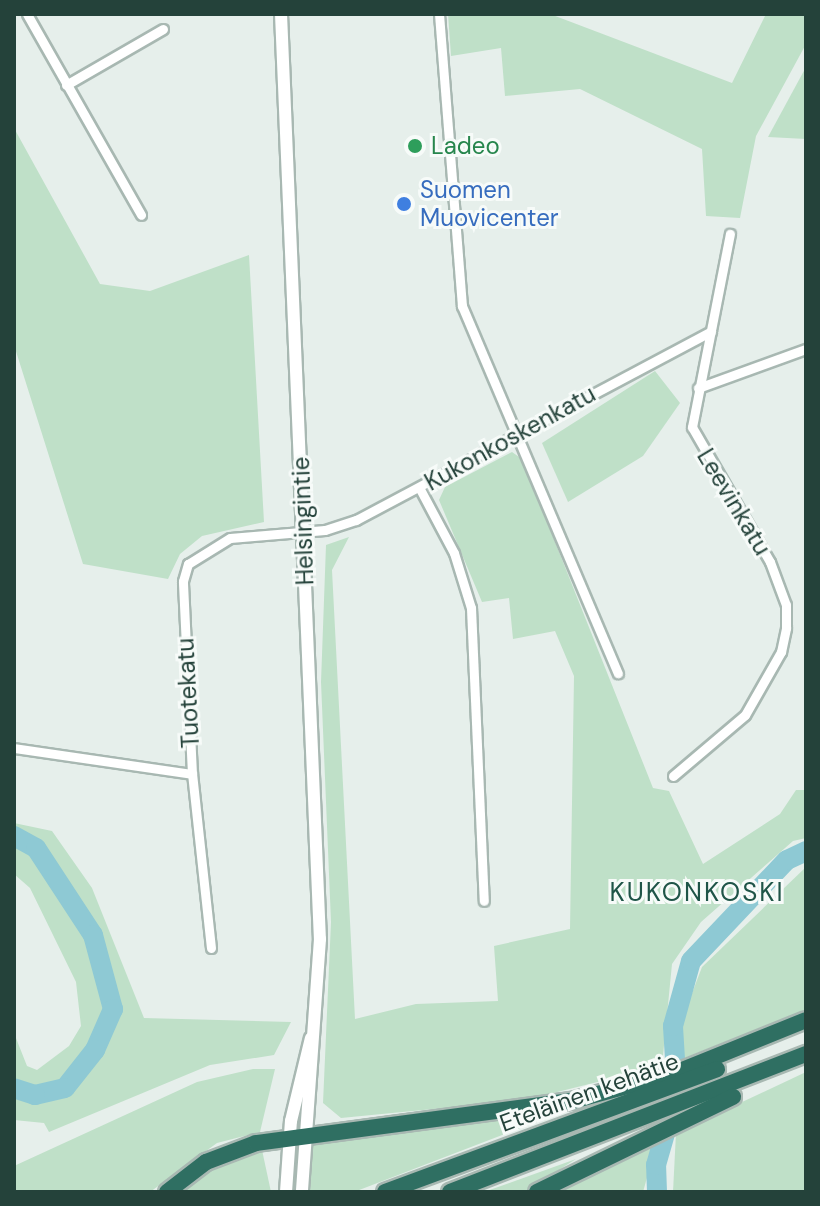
<!DOCTYPE html>
<html>
<head>
<meta charset="utf-8">
<style>
  body { margin:0 }
  #map { position:relative; width:820px; height:1206px; overflow:hidden; background:#e6efeb; font-family:"DM Sans",sans-serif }
  div>[style] { position:absolute }
  [style*='--x'] { left:calc(var(--x)*1px); top:calc(var(--y)*1px); width:calc(var(--w)*1px); rotate:calc(var(--a)*1deg) }
  .green>* { inset:0; background:#bfe0c8 }
  .river>* { height:20px; margin:-10px; padding:0 10px; transform-origin:10px; border-radius:10px; background:#8ec9d4 }
  .roads { filter:drop-shadow(2px 0 #a8b8b2) drop-shadow(-2px 0 #a8b8b2) drop-shadow(0 2px #a8b8b2) drop-shadow(0 -2px #a8b8b2) }
  .minor>* { height:9px; margin:-4.5px; padding:0 4.5px; transform-origin:4.5px; border-radius:4.5px; background:#fff }
  .secondary>* { height:12px; margin:-6px; padding:0 6px; transform-origin:6px; border-radius:6px; background:#fff }
  .motorway>* { height:16px; margin:-8px; padding:0 8px; transform-origin:8px; border-radius:8px; background:#2f6f62 }
  .dots>* { width:22px; height:22px; translate:-50% -50%; box-sizing:border-box; border:4px solid #f7fbf9; border-radius:50% }
  span { translate:-50% -50%; white-space:nowrap; text-align:center; line-height:1.15; -webkit-text-stroke:6px #f7fbf9; paint-order:stroke }
  .leisure-label { font-size:24px; color:#27864d }
  .left { translate:0 -50%; text-align:left }
  .shop-label { font-size:24px; color:#366cbe }
  .street-label { font-size:24px; color:#24423a }
  .neighbourhood-label { font-size:26px; color:#1f5548; letter-spacing:2px }
  .frame { position:absolute; inset:0; border:16px solid #24423a; pointer-events:none }
</style>
</head>
<body>
<div id="map">
  <div class="green">
    <i style="clip-path:polygon(448px 14px,550px 14px,732px 83px,766px 14px,806px 14px,806px 44px,756px 136px,740px 218px,706px 216px,702px 149px,580px 89px,505px 96px,501px 48px,451px 56px)"></i>
    <i style="clip-path:polygon(806px 67px,806px 139px,768px 137px)"></i>
    <i style="clip-path:polygon(14px 128px,100px 284px,150px 291px,249px 255px,264px 522px,202px 536px,180px 554px,168px 579px,83px 564px,14px 345px)"></i>
    <i style="clip-path:polygon(655px 371px,680px 403px,643px 456px,568px 502px,542px 443px)"></i>
    <i style="clip-path:polygon(512px 452px,522px 459px,653px 788px,669px 791px,703px 864px,780px 814px,796px 790px,806px 790px,806px 838px,793px 841px,701px 922px,672px 964px,662px 1066px,525px 1100px,341px 1118px,323px 1103px,331px 922px,321px 682px,326px 545px,349px 537px,332px 570px,355px 1019px,416px 1004px,498px 1001px,494px 946px,570px 929px,574px 676px,555px 631px,513px 639px,509px 598px,482px 602px,439px 500px,445px 487px)"></i>
    <i style="clip-path:polygon(14px 823px,52px 831px,92px 888px,144px 1018px,291px 1022px,274px 1055px,210px 1065px,49px 1132px,44px 1123px,14px 1120px,14px 1033px,27px 1066px,37px 1070px,69px 1046px,81px 1026px,76px 982px,30px 888px,14px 874px)"></i>
    <i style="clip-path:polygon(806px 867px,806px 1010px,682px 1059px,681px 1022px,702px 967px)"></i>
    <i style="clip-path:polygon(253px 1069px,275px 1069px,260px 1132px,217px 1143px,150px 1192px,14px 1192px,14px 1166px,197px 1082px)"></i>
    <i style="clip-path:polygon(806px 1072px,806px 1192px,673px 1192px,676px 1133px)"></i>
    <i style="clip-path:polygon(570px 1109px,354px 1192px,310px 1192px,312px 1142px)"></i>
    <i style="clip-path:polygon(656px 1145px,643px 1192px,553px 1192px,608px 1165px)"></i>
    <i style="clip-path:polygon(262px 1150px,271px 1192px,176px 1192px,236px 1155px)"></i>
    <i style="clip-path:polygon(576px 1159px,524px 1192px,484px 1192px)"></i>
  </div>
  <div class="river">
    <i style="--x:14;--y:836;--w:25;--a:29"></i>
    <i style="--x:36;--y:848;--w:104;--a:56.8"></i>
    <i style="--x:93;--y:935;--w:77;--a:74.9"></i>
    <i style="--x:113;--y:1009;--w:45;--a:113.7"></i>
    <i style="--x:95;--y:1050;--w:48;--a:128.3"></i>
    <i style="--x:65;--y:1088;--w:31;--a:167"></i>
    <i style="--x:35;--y:1095;--w:22;--a:-162"></i>
    <i style="--x:657;--y:1192;--w:27;--a:-92"></i>
    <i style="--x:656;--y:1165;--w:76;--a:-74"></i>
    <i style="--x:677;--y:1092;--w:66;--a:-93.5"></i>
    <i style="--x:673;--y:1026;--w:67;--a:-74.5"></i>
    <i style="--x:691;--y:961;--w:139;--a:-46.5"></i>
    <i style="--x:787;--y:860;--w:21;--a:-25"></i>
  </div>
  <div class="roads">
    <div class="minor">
      <i style="--x:27;--y:14;--w:231;--a:60.4"></i>
      <i style="--x:439;--y:14;--w:293;--a:85.5"></i>
      <i style="--x:462;--y:306;--w:399;--a:67"></i>
      <i style="--x:66;--y:85;--w:112;--a:-30"></i>
      <i style="--x:698;--y:388;--w:115;--a:-19.9"></i>
      <i style="--x:420;--y:489;--w:72;--a:62"></i>
      <i style="--x:454;--y:553;--w:58;--a:72.8"></i>
      <i style="--x:471;--y:608;--w:293;--a:87.5"></i>
      <i style="--x:14;--y:748;--w:180;--a:8.3"></i>
      <i style="--x:673;--y:776;--w:94;--a:-40.3"></i>
      <i style="--x:745;--y:715;--w:73;--a:-60.3"></i>
      <i style="--x:781;--y:652;--w:25;--a:-78"></i>
      <i style="--x:786;--y:628;--w:23;--a:-90"></i>
      <i style="--x:786;--y:605;--w:46;--a:-110.4"></i>
      <i style="--x:770;--y:562;--w:156;--a:-120"></i>
      <i style="--x:692;--y:427;--w:197;--a:-78.9"></i>
      <i style="--x:211;--y:948;--w:175;--a:-96.2"></i>
      <i style="--x:192;--y:774;--w:193;--a:-92.7"></i>
      <i style="--x:183;--y:581;--w:18;--a:-74"></i>
      <i style="--x:188;--y:564;--w:49;--a:-31.8"></i>
      <i style="--x:230;--y:538;--w:95;--a:-4.8"></i>
      <i style="--x:325;--y:530;--w:33;--a:-18"></i>
      <i style="--x:356;--y:520;--w:402;--a:-28"></i>
    </div>
    <div class="secondary">
      <i style="--x:281;--y:14;--w:926;--a:87.59"></i>
      <i style="--x:320;--y:939;--w:254;--a:94.1"></i>
      <i style="--x:286;--y:1192;--w:71;--a:-86"></i>
      <i style="--x:291;--y:1121;--w:85;--a:-76.5"></i>
    </div>
    <div class="motorway">
      <i style="--x:167;--y:1192;--w:49;--a:-37.6"></i>
      <i style="--x:206;--y:1162;--w:53;--a:-20.8"></i>
      <i style="--x:256;--y:1143;--w:319;--a:-7.6"></i>
      <i style="--x:572;--y:1101;--w:107;--a:-15.2"></i>
      <i style="--x:675;--y:1073;--w:141;--a:-22"></i>
      <i style="--x:385;--y:1192;--w:354;--a:-20.3"></i>
      <i style="--x:450;--y:1192;--w:382;--a:-21.2"></i>
      <i style="--x:537;--y:1192;--w:218;--a:-25.9"></i>
    </div>
  </div>
  <div class="dots">
    <i style="left:415px;top:146px;background:#2e9e5b"></i>
    <i style="left:404px;top:204px;background:#3f7fe0"></i>
  </div>
  <div class="leisure-label">
    <span class="left" style="left:431px;top:146px">Ladeo</span>
  </div>
  <div class="shop-label">
    <span class="left" style="left:420px;top:204px">Suomen<br>Muovicenter</span>
  </div>
  <div class="street-label">
    <span style="left:510px;top:438px;rotate:-29deg">Kukonkoskenkatu</span>
    <span style="left:734px;top:502px;rotate:59deg">Leevinkatu</span>
    <span style="left:303px;top:521px;rotate:-92deg">Helsingintie</span>
    <span style="left:188px;top:693px;rotate:-93deg">Tuotekatu</span>
    <span style="left:589px;top:1092px;rotate:-20deg">Eteläinen kehätie</span>
  </div>
  <div class="neighbourhood-label">
    <span style="left:697px;top:893px">KUKONKOSKI</span>
  </div>
  <div class="frame"></div>
</div>
</body>
</html>
